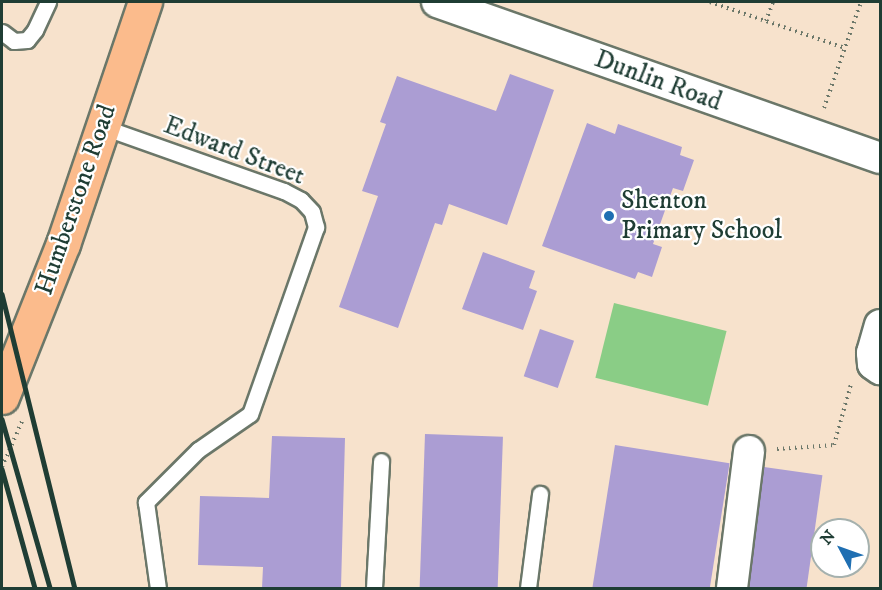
<!DOCTYPE html>
<html>
<head>
<meta charset="utf-8">
<style>
  body { margin:0 }
  #map { position:relative; width:882px; height:590px; overflow:hidden; background:#f7e2cc; font-family:"IM FELL DW Pica",serif }
  div>[style] { position:absolute }
  [style*='--x'] { left:calc(var(--x)*1px); top:calc(var(--y)*1px); width:calc(var(--w)*1px); rotate:calc(var(--a)*1deg) }
  .green>* { inset:0; background:#8acd86; transform-origin:0 0 }
  .building>* { inset:0; background:#ab9dd3; transform-origin:0 0 }
  .path>* { height:4px; margin-top:-2px; transform-origin:0; background:repeating-linear-gradient(90deg,#6b7769 0 1.5px,transparent 0 6px) }
  .roads { filter:drop-shadow(2px 0 #6b7769) drop-shadow(-2px 0 #6b7769) drop-shadow(0 2px #6b7769) drop-shadow(0 -2px #6b7769) }
  .service>* { height:15px; margin:-7.5px; padding:0 7.5px; transform-origin:7.5px; border-radius:7.5px; background:#fff }
  .minor>* { height:30px; margin:-15px; padding:0 15px; transform-origin:15px; border-radius:15px; background:#fff }
  .primary>* { height:33px; margin:-16.5px; padding:0 16.5px; transform-origin:16.5px; border-radius:16.5px; background:#fbbb8c }
  .rail>* { height:4.5px; margin:-2.25px; padding:0 2.25px; transform-origin:2.25px; border-radius:2.25px; background:#1f3d34 }
  .dots>* { width:16px; height:16px; translate:-50% -50%; box-sizing:border-box; border:3px solid #fff; border-radius:50% }
  span { translate:-50% -50%; white-space:nowrap; text-align:center; line-height:1.15; -webkit-text-stroke:4.5px #fff; paint-order:stroke }
  .street-label { font-size:26px; color:#1f3d34 }
  .poi-label { font-size:26px; color:#1f3d34 }
  .left { translate:0 -50%; text-align:left }
  .frame { position:absolute; inset:0; border:3px solid #1f3d34; pointer-events:none }
  .north { position:absolute; left:810px; top:518px; width:60px; height:60px; box-sizing:border-box; background:#fff; border:2px solid #a5b1ae; border-radius:50%; rotate:311deg; font-size:16px; font-weight:700; line-height:24px; text-align:center; color:#1f3d34 }
  .north::after { content:''; display:block; margin:auto; width:21px; height:27px; background:#1f6fb2; clip-path:polygon(50% 0,100% 100%,50% 72%,0 100%) }
</style>
</head>
<body>
<div id="map">
  <div class="green">
    <i style="left:614px;top:303px;width:116px;height:77px;rotate:14deg"></i>
  </div>
  <div class="building">
    <i style="clip-path:polygon(510px 74px,554px 90px,507px 225px,449px 204px,442px 225px,435px 223px,398px 328px,339px 307px,378px 196px,362px 191px,386px 124px,380px 122px,397px 76px,496px 111px)"></i>
    <i style="clip-path:polygon(587px 123px,615px 134px,618px 124px,682px 147px,680px 155px,694px 160px,683px 191px,673px 188px,653px 244px,662px 247px,652px 277px,638px 272px,635px 279px,542px 246px)"></i>
    <i style="clip-path:polygon(483px 252px,535px 271px,529px 288px,537px 291px,523px 330px,462px 309px)"></i>
    <i style="left:540px;top:329px;width:36px;height:50px;rotate:19deg"></i>
    <i style="left:425px;top:434px;width:78px;height:154px;rotate:2deg"></i>
    <i style="clip-path:polygon(272px 436px,345px 438px,341px 588px,262px 588px,263px 567px,198px 565px,200px 496px,269px 498px)"></i>
    <i style="left:615px;top:445px;width:116px;height:144px;rotate:9deg"></i>
    <i style="left:764px;top:467px;width:59px;height:122px;rotate:8deg"></i>
  </div>
  <div class="path">
    <i style="--x:710;--y:2;--w:143;--a:18.8"></i>
    <i style="--x:766;--y:21;--w:20;--a:-70"></i>
    <i style="--x:824;--y:108;--w:112;--a:-70.8"></i>
    <i style="--x:777;--y:449;--w:57;--a:-4"></i>
    <i style="--x:834;--y:445;--w:63;--a:-74.4"></i>
    <i style="--x:2;--y:467;--w:52;--a:-66.4"></i>
  </div>
  <div class="roads">
    <div class="service">
      <i style="--x:2;--y:32;--w:15;--a:37"></i>
      <i style="--x:14;--y:41;--w:13;--a:-4"></i>
      <i style="--x:27;--y:40;--w:13;--a:-51"></i>
      <i style="--x:35;--y:30;--w:31;--a:-65"></i>
      <i style="--x:103;--y:127;--w:192;--a:19.5"></i>
      <i style="--x:284;--y:191;--w:19;--a:28"></i>
      <i style="--x:301;--y:200;--w:16;--a:47"></i>
      <i style="--x:312;--y:212;--w:16;--a:75"></i>
      <i style="--x:316;--y:227;--w:198;--a:109.4"></i>
      <i style="--x:250;--y:414;--w:63;--a:145.3"></i>
      <i style="--x:198;--y:450;--w:74;--a:135"></i>
      <i style="--x:146;--y:502;--w:87;--a:82.1"></i>
      <i style="--x:374;--y:588;--w:127;--a:-86.8"></i>
      <i style="--x:528;--y:588;--w:95;--a:-82.7"></i>
    </div>
    <div class="minor">
      <i style="--x:437;--y:2;--w:470;--a:19.4"></i>
      <i style="--x:880;--y:325;--w:29;--a:106"></i>
      <i style="--x:872;--y:353;--w:11;--a:85"></i>
      <i style="--x:873;--y:364;--w:9;--a:36"></i>
      <i style="--x:732;--y:588;--w:138;--a:-82.9"></i>
    </div>
    <div class="primary">
      <i style="--x:2;--y:397;--w:165;--a:-68.3"></i>
      <i style="--x:63;--y:244;--w:256;--a:-71.3"></i>
    </div>
  </div>
  <div class="rail">
    <i style="--x:2;--y:294;--w:303;--a:76.1"></i>
    <i style="--x:2;--y:419;--w:176;--a:74.1"></i>
    <i style="--x:2;--y:469;--w:123;--a:74.5"></i>
  </div>
  <div class="dots">
    <i style="left:609px;top:216px;background:#1f6fb2"></i>
  </div>
  <div class="street-label">
    <span style="left:658px;top:81px;rotate:20deg">Dunlin Road</span>
    <span style="left:234px;top:151px;rotate:21deg">Edward Street</span>
    <span style="left:76px;top:200px;rotate:-71deg">Humberstone Road</span>
  </div>
  <div class="poi-label">
    <span class="left" style="left:621px;top:216px">Shenton<br>Primary School</span>
  </div>
  <div class="frame"></div>
  <div class="north">N</div>
</div>
</body>
</html>
